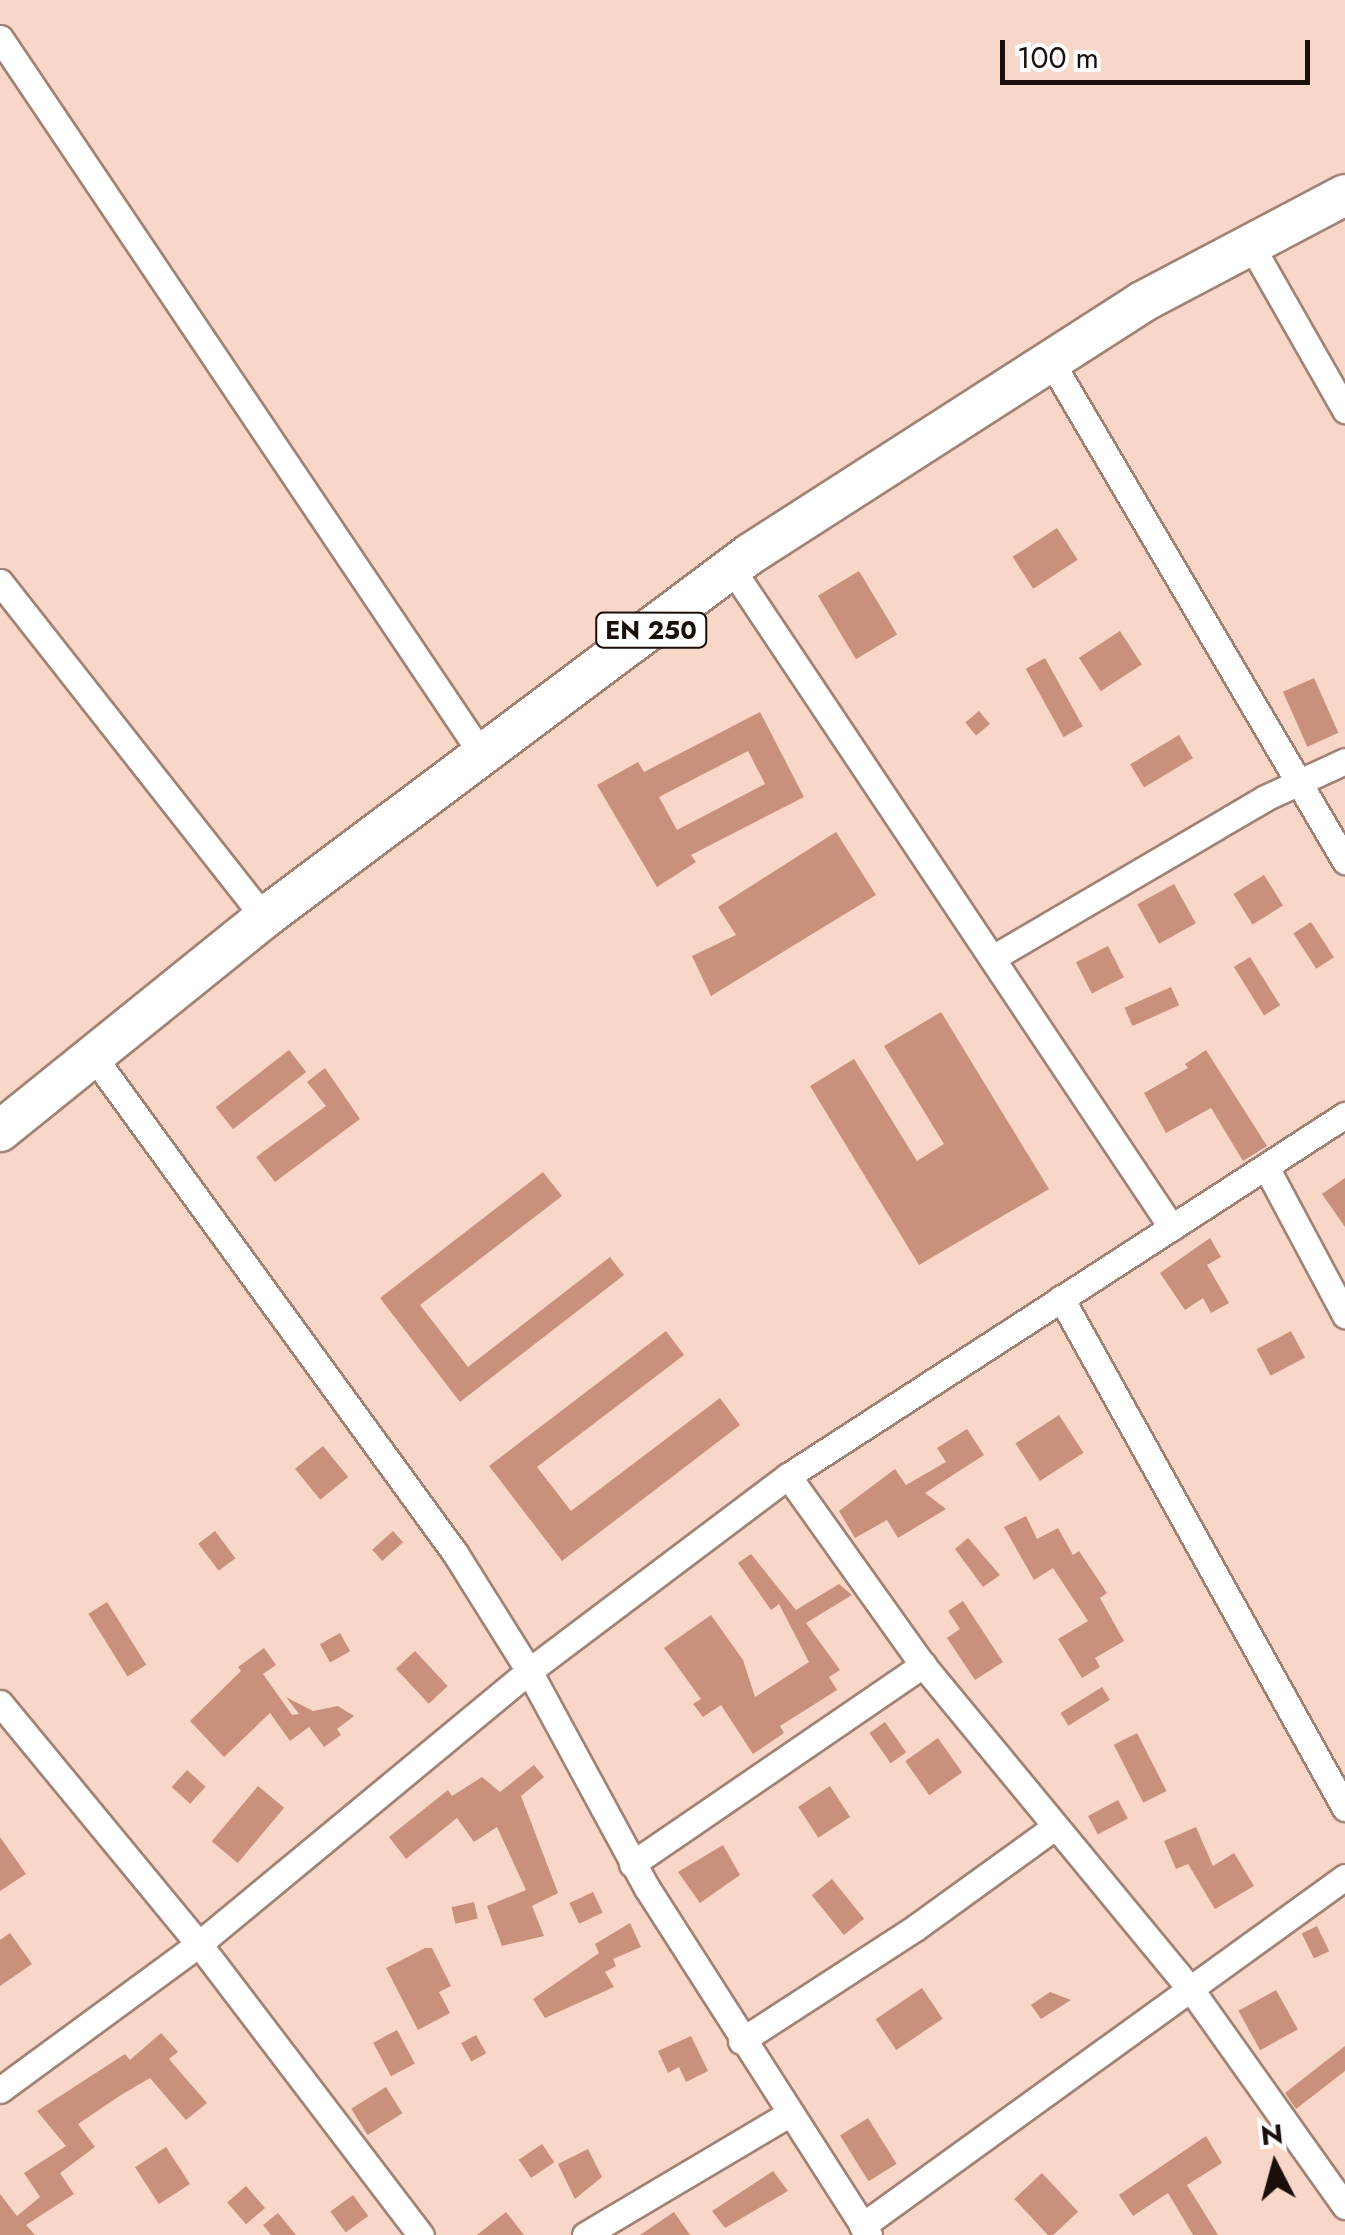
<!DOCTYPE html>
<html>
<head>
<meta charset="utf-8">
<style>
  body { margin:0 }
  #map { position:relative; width:1345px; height:2235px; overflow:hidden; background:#f8d7c9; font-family:Jost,sans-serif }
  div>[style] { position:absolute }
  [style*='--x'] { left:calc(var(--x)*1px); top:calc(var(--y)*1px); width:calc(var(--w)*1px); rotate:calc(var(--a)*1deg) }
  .building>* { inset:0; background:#c9917c; transform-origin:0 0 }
  .roads { filter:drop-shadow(2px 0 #a18376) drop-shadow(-2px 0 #a18376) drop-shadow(0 2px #a18376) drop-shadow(0 -2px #a18376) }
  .street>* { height:25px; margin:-12.5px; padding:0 12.5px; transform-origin:12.5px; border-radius:12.5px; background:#fff }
  .primary>* { height:40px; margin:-20px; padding:0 20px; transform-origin:20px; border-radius:20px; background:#fff }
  span { translate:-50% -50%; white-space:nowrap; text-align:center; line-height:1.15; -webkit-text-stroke:9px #fff; paint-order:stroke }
  .shield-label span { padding:2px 8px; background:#fff; border:2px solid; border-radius:8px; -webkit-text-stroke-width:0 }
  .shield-label { font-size:25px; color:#1a0f0a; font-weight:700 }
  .north { position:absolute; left:1225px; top:2115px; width:100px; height:100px; -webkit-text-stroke:8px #fff; paint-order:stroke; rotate:354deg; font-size:28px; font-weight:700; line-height:40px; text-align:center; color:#1a0f0a }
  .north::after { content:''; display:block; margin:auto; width:35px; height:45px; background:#1a0f0a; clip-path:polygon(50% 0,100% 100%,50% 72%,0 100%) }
  .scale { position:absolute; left:1000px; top:40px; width:310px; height:45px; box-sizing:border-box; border:5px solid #1a0f0a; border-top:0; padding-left:12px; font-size:30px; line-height:35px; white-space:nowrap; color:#1a0f0a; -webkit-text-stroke:8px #fff; paint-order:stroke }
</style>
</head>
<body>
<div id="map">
  <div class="building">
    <i style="left:1057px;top:528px;width:38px;height:53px;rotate:57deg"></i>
    <i style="left:859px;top:571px;width:74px;height:48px;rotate:59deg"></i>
    <i style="left:1120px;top:631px;width:40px;height:49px;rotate:57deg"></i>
    <i style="left:1045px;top:658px;width:78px;height:22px;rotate:61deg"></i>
    <i style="left:1314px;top:678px;width:60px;height:34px;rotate:66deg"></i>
    <i style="left:979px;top:711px;width:17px;height:18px;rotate:50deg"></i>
    <i style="clip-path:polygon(evenodd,760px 712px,804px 797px,691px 855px,696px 862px,657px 887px,597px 785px,638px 762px,644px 772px,760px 712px,748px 751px,765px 784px,677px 830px,659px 797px,748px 751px)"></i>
    <i style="left:1179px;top:735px;width:27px;height:57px;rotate:59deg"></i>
    <i style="clip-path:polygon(836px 832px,876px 895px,711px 996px,692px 956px,736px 935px,718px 907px)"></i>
    <i style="left:1264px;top:875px;width:36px;height:36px;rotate:58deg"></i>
    <i style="left:1174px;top:884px;width:45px;height:42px;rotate:61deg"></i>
    <i style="left:1311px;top:922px;width:42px;height:21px;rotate:57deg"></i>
    <i style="left:1108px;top:946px;width:35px;height:36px;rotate:63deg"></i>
    <i style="left:1250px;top:957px;width:57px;height:19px;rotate:58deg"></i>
    <i style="left:1171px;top:987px;width:20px;height:51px;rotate:66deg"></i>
    <i style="clip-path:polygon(941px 1012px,1049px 1189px,919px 1265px,810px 1086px,854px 1059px,917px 1161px,944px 1144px,884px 1046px)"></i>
    <i style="left:289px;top:1050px;width:28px;height:93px;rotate:52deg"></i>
    <i style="clip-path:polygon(1206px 1050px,1267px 1146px,1243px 1161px,1211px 1108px,1166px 1133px,1144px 1093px,1188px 1068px,1185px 1064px)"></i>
    <i style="clip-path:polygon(325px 1068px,360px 1119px,275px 1182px,256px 1157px,326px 1106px,307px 1082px)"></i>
    <i style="clip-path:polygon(543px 1172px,562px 1196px,420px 1305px,468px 1367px,610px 1257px,624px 1275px,460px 1402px,380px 1298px)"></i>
    <i style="clip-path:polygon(1345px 1178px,1345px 1227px,1322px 1194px)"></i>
    <i style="clip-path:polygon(1210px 1238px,1221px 1257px,1207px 1265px,1229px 1303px,1211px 1313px,1203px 1298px,1185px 1310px,1160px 1273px)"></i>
    <i style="clip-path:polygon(666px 1331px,684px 1355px,537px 1467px,571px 1511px,720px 1398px,740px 1425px,562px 1561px,489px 1466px)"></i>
    <i style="left:1291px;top:1331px;width:30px;height:39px;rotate:62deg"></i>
    <i style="left:1059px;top:1415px;width:45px;height:52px;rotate:57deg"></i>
    <i style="clip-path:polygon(967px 1429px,984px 1455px,925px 1493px,946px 1509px,898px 1538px,887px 1520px,855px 1538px,839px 1511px,895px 1469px,906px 1485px,946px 1462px,937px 1448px)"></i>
    <i style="left:323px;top:1446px;width:40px;height:36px;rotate:51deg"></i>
    <i style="clip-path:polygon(1026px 1516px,1037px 1539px,1058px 1528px,1073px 1555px,1079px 1551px,1107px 1593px,1100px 1598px,1124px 1641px,1095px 1658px,1100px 1667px,1082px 1678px,1058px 1639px,1088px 1621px,1053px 1568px,1034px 1580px,1004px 1527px)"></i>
    <i style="left:215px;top:1531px;width:34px;height:21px;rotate:53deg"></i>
    <i style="left:393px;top:1531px;width:15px;height:28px;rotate:48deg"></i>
    <i style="clip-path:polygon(968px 1538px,1000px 1575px,983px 1587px,955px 1549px)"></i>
    <i style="clip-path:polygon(751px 1554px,796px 1610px,839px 1584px,852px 1595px,806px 1623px,840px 1670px,829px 1677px,837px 1690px,780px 1726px,784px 1733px,753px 1754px,721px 1705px,703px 1717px,693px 1704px,701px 1699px,664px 1648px,711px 1615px,743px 1660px,755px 1697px,809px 1662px,779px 1604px,771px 1610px,738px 1563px)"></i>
    <i style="clip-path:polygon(963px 1601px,1003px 1662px,975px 1680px,947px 1638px,960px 1629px,948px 1611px)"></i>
    <i style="left:107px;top:1602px;width:74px;height:22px;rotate:58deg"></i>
    <i style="left:340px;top:1633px;width:21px;height:23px;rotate:61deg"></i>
    <i style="clip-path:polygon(264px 1648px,276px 1665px,263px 1674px,292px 1715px,299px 1714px,286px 1697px,313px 1711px,338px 1706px,354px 1716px,337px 1729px,341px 1735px,324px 1747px,309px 1727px,290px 1741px,270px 1713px,224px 1757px,190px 1721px,241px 1671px,238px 1667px)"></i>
    <i style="left:415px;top:1651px;width:48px;height:26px;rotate:47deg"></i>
    <i style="left:1102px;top:1687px;width:15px;height:49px;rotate:58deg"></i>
    <i style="left:885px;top:1722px;width:37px;height:19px;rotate:55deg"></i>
    <i style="left:1137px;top:1733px;width:65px;height:26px;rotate:63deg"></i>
    <i style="left:938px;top:1738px;width:42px;height:40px;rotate:55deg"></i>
    <i style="clip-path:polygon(534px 1765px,544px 1777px,521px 1796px,558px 1893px,532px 1906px,544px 1936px,502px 1946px,487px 1906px,526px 1890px,497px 1827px,474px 1842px,457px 1818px,406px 1859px,389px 1837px,448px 1790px,452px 1796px,482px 1777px,500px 1792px)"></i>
    <i style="left:187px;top:1770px;width:25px;height:23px;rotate:42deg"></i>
    <i style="left:258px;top:1786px;width:34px;height:72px;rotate:40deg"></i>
    <i style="left:830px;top:1786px;width:37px;height:38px;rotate:57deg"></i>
    <i style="left:1118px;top:1800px;width:21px;height:34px;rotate:62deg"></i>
    <i style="clip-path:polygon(1196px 1827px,1213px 1866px,1234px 1853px,1254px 1886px,1215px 1909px,1188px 1864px,1176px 1869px,1164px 1841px)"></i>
    <i style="clip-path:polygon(0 1837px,26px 1874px,0 1891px)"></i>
    <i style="clip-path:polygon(723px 1845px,740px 1875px,700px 1903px,678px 1872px)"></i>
    <i style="left:832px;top:1879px;width:51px;height:26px;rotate:51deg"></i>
    <i style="left:593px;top:1892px;width:23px;height:26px;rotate:65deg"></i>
    <i style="left:474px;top:1902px;width:17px;height:23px;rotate:77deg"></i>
    <i style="clip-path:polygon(630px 1923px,641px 1947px,613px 1959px,616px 1966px,605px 1972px,614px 1987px,545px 2018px,533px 1999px,599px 1953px,595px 1944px)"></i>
    <i style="left:1317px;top:1926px;width:28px;height:17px;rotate:64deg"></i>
    <i style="clip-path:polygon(10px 1933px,32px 1964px,0 1986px,0 1940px)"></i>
    <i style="clip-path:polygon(425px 1948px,432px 1948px,451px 1986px,439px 1992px,450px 2013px,418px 2030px,386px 1968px)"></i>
    <i style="left:922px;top:1988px;width:37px;height:56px;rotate:56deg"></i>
    <i style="left:1276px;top:1990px;width:45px;height:43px;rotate:61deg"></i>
    <i style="clip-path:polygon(1050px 1992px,1071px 2000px,1041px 2019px,1031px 2005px)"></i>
    <i style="left:397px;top:2030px;width:38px;height:27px;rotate:62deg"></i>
    <i style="clip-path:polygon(161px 2033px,178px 2052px,169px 2059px,207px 2103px,186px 2120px,150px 2078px,121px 2095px,78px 2124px,95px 2147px,60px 2173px,74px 2194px,26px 2225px,35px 2235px,0 2235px,0 2194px,17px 2216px,40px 2197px,24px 2173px,66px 2146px,37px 2111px,125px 2054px,130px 2060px)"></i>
    <i style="left:476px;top:2035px;width:21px;height:17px;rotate:61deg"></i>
    <i style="clip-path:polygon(691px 2036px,708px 2071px,686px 2082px,679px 2067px,668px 2073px,658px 2051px)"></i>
    <i style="clip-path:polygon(1345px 2046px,1345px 2071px,1296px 2109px,1285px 2093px)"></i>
    <i style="left:386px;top:2087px;width:31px;height:41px;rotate:58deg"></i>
    <i style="left:868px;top:2118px;width:54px;height:33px;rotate:58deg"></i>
    <i style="clip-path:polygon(1206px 2136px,1222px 2163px,1187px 2185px,1218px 2235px,1193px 2235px,1168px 2193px,1133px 2216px,1119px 2195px)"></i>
    <i style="left:542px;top:2144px;width:22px;height:28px;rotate:56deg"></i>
    <i style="left:166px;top:2147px;width:44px;height:37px;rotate:57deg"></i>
    <i style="clip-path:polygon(588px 2149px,602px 2177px,575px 2199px,558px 2164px)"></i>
    <i style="clip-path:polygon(773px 2171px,788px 2191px,725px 2228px,712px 2211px)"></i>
    <i style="left:1042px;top:2173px;width:53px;height:38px;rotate:47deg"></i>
    <i style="left:246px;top:2186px;width:29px;height:25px;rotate:49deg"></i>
    <i style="left:353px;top:2195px;width:26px;height:28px;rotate:54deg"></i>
    <i style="clip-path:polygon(506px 2212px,524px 2235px,477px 2235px)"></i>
    <i style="clip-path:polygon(674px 2212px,690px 2235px,640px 2235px)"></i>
    <i style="clip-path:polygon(278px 2213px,296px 2235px,271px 2235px,263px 2225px)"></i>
  </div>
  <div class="roads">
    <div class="street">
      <i style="--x:0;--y:38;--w:862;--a:56.07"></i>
      <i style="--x:1252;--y:247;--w:188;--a:60.3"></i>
      <i style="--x:1053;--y:365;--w:576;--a:59.51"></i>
      <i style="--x:732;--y:569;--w:792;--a:56.27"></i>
      <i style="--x:0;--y:582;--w:427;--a:51.8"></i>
      <i style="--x:996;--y:956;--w:312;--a:-30.4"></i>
      <i style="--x:1265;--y:798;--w:88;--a:-24.8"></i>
      <i style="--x:93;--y:1056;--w:615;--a:53.93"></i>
      <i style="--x:455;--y:1553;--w:139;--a:57.9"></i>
      <i style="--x:529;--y:1671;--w:247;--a:61.5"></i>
      <i style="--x:647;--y:1888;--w:412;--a:57.4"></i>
      <i style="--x:1267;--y:1169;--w:166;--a:61.9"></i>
      <i style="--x:1061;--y:1298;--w:584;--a:60.89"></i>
      <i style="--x:788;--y:1476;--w:232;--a:54.5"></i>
      <i style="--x:923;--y:1665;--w:423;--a:50.5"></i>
      <i style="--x:1192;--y:1991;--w:264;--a:54.6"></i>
      <i style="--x:0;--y:1703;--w:313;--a:50.5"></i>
      <i style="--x:199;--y:1944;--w:366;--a:52.7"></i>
      <i style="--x:632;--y:1864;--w:353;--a:-34.4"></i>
      <i style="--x:741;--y:2041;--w:207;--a:-33"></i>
      <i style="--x:915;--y:1928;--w:170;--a:-35.9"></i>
      <i style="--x:0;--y:2090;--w:247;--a:-36.3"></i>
      <i style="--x:199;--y:1944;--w:428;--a:-39.6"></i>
      <i style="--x:529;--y:1671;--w:324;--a:-37"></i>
      <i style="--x:788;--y:1476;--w:664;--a:-32.95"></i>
      <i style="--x:862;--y:2226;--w:596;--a:-35.85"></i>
      <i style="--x:585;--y:2235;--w:235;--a:-30.7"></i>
    </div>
    <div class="primary">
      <i style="--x:0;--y:1131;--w:339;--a:-38.9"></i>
      <i style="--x:264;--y:918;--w:607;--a:-36.83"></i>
      <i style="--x:750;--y:554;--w:466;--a:-32.7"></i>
      <i style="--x:1142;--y:302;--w:229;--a:-27.8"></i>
    </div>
  </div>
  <div class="shield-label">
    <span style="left:651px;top:630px">EN 250</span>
  </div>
  <div class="north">N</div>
  <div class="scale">100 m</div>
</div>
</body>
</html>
